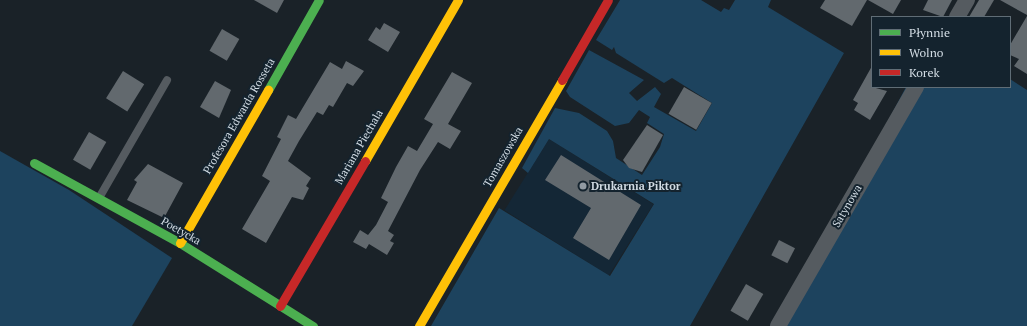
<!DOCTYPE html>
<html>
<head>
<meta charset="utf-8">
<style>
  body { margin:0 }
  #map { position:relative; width:1027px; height:326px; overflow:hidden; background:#1a2228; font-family:"PT Serif",serif }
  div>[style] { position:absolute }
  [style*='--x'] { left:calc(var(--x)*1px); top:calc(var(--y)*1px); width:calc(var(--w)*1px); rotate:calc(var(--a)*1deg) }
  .built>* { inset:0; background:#142736; transform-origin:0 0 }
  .green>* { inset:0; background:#1d435e }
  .building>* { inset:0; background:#62696e; transform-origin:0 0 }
  .lane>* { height:8px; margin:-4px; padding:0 4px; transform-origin:4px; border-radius:4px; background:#555b60 }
  .street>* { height:16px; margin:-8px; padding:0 8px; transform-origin:8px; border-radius:8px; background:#555b60 }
  .fast>* { height:9px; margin:-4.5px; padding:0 4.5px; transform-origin:4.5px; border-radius:4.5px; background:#4caf50 }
  .slow>* { height:9px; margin:-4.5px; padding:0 4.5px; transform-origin:4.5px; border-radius:4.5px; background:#ffc107 }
  .jam>* { height:9px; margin:-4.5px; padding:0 4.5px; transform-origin:4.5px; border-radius:4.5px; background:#c62828 }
  .dots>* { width:11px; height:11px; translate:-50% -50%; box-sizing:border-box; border:2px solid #14232e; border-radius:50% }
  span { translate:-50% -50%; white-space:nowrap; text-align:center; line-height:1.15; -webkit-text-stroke:4px #14232e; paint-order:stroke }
  .street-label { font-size:11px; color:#d1dbe3 }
  .poi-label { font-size:11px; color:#d1dbe3; font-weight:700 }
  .left { translate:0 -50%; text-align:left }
  .legend { position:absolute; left:871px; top:16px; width:140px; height:72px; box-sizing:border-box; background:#14232e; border:1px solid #606d76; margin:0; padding:5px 7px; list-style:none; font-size:12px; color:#d1dbe3 }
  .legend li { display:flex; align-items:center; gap:8px; height:20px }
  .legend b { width:20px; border:1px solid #606d76 }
</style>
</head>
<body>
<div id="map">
  <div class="built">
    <i style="left:549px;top:139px;width:123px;height:84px;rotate:32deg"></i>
  </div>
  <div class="green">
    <i style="clip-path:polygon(620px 0,701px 0,721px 12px,724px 8px,729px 10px,735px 0,771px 0,768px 7px,844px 53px,690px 326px,431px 326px,499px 208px,610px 276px,654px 204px,549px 139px,528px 173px,522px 168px,555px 108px,579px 113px,607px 131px,613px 141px,616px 158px,642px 175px,660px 147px,664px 134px,647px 123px,650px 117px,639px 110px,629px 123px,615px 126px,570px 97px,566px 91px,589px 50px,644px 80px,629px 93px,637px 101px,655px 87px,661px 94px,654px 107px,696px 131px,712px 103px,672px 78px,664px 83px,616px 53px,614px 47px,612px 50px,596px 40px)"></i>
    <i style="clip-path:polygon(1010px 79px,1027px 90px,1027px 326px,779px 326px,906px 87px,1010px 87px)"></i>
    <i style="clip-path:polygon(0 151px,69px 190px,172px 258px,132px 326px,0 326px)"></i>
  </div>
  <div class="building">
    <i style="clip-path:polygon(254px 0,284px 0,277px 13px)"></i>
    <i style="clip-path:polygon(825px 0,867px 0,852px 26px,820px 8px)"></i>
    <i style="clip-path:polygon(868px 0,901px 0,893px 14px)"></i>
    <i style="clip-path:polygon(928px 0,952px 0,943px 17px,923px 10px)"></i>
    <i style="clip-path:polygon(979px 0,994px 0,984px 17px,969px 17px)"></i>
    <i style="clip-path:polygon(1000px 0,1027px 0,1027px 15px)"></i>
    <i style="clip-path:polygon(1027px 16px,1027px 74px,1014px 66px,1019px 59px,1010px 55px,1010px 45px)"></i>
    <i style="clip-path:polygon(384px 23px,400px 32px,388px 52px,368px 40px,376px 27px,380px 30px)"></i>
    <i style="left:222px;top:29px;width:20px;height:25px;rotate:30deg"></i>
    <i style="clip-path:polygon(346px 61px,364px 71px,353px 86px,347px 83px,333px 107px,329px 105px,323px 115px,317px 112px,299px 141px,288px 161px,311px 178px,306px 186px,309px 188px,303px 200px,292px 197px,266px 243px,242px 229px,270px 181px,262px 176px,281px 139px,277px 137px,288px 115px,296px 119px,330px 62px,342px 69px)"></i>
    <i style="clip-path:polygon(872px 66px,872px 87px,887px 91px,870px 120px,854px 110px,858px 103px,853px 100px)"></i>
    <i style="left:123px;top:71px;width:25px;height:32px;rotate:32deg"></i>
    <i style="clip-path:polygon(452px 72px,472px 83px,448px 124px,461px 131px,450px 149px,438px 142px,420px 170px,388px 231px,394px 235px,390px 241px,394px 243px,387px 255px,369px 244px,366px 249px,353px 242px,360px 230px,368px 235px,376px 225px,388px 202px,381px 198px,396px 167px,408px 146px,417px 151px,433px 124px,424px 119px)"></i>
    <i style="clip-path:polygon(215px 81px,231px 90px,219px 118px,200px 107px)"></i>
    <i style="left:684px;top:87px;width:32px;height:31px;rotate:30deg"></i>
    <i style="clip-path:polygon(647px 125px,663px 135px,642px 172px,629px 168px,623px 160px)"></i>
    <i style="left:89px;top:132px;width:20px;height:32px;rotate:30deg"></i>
    <i style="clip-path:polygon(561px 155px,641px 205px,609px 260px,573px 238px,591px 208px,545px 180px)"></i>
    <i style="clip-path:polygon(148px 164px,183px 183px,164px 218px,127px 200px,137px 182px,134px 180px)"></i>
    <i style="left:779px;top:240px;width:18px;height:17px;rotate:27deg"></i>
    <i style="left:746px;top:284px;width:20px;height:31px;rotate:30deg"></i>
  </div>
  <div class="lane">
    <i style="--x:99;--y:198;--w:136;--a:-60"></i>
  </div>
  <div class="street">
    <i style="--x:957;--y:17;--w:20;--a:-60"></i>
    <i style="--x:778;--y:326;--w:276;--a:-60"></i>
  </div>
  <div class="fast">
    <i style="--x:268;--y:90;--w:103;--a:-60.5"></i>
    <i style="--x:34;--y:163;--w:166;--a:28.7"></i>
    <i style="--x:180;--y:243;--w:157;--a:32"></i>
  </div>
  <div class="slow">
    <i style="--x:365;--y:161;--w:186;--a:-60"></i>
    <i style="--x:180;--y:243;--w:177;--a:-60.1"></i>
    <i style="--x:419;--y:326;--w:285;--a:-59.8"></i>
  </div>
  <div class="jam">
    <i style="--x:562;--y:80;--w:92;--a:-60.1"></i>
    <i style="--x:280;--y:306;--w:168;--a:-59.6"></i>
  </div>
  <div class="dots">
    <i style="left:583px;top:186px;background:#919aa2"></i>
  </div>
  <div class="street-label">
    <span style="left:239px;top:116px;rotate:-60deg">Profesora Edwarda Rosseta</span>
    <span style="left:359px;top:147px;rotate:-60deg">Mariana Piechala</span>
    <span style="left:503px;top:157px;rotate:-60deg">Tomaszowska</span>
    <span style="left:847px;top:206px;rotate:-60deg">Satynowa</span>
    <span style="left:181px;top:231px;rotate:30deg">Poetycka</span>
  </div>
  <div class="poi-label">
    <span class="left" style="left:591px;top:186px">Drukarnia Piktor</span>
  </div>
  <ul class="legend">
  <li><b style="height:5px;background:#4caf50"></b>Płynnie</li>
  <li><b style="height:5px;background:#ffc107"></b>Wolno</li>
  <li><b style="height:5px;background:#c62828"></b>Korek</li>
  </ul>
</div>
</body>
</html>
